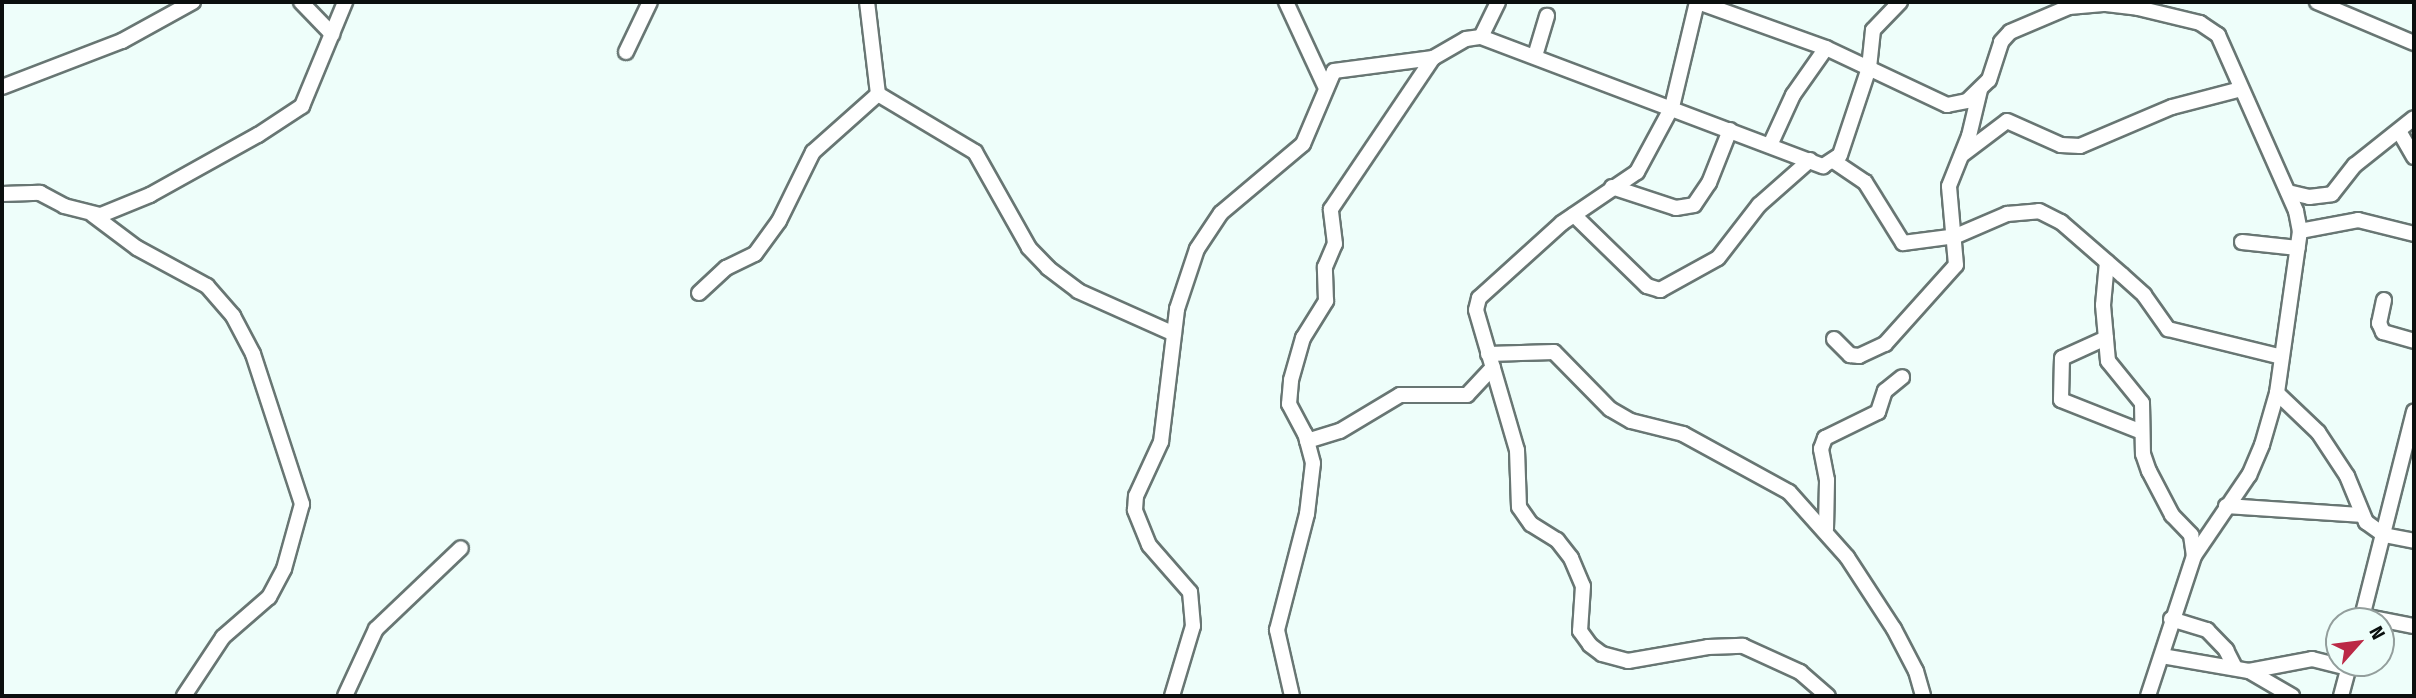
<!DOCTYPE html>
<html>
<head>
<meta charset="utf-8">
<style>
  body { margin:0 }
  #map { position:relative; width:2416px; height:698px; overflow:hidden; background:#eefefa; font-family:"Fira Sans Condensed",sans-serif }
  div>[style] { position:absolute }
  [style*='--x'] { left:calc(var(--x)*1px); top:calc(var(--y)*1px); width:calc(var(--w)*1px); rotate:calc(var(--a)*1deg) }
  .roads { filter:drop-shadow(2px 0 #687673) drop-shadow(-2px 0 #687673) drop-shadow(0 2px #687673) drop-shadow(0 -2px #687673) }
  .minor>* { height:14px; margin:-7px; padding:0 7px; transform-origin:7px; border-radius:7px; background:#fff }
  span { translate:-50% -50%; white-space:nowrap; text-align:center; line-height:1.15; -webkit-text-stroke:7px #eefefa; paint-order:stroke }
  .frame { position:absolute; inset:0; border:4px solid #0a0f0e; pointer-events:none }
  .north { position:absolute; left:2325px; top:607px; width:70px; height:70px; box-sizing:border-box; background:#eefefa; border:2px solid #939e9c; border-radius:50%; rotate:62deg; font-size:19px; font-weight:700; line-height:28px; text-align:center; color:#0a0f0e }
  .north::after { content:''; display:block; margin:auto; width:24px; height:32px; background:#bb2946; clip-path:polygon(50% 0,100% 100%,50% 72%,0 100%) }
</style>
</head>
<body>
<div id="map">
  <div class="roads">
    <div class="minor">
      <i style="--x:301;--y:2;--w:45;--a:45.9"></i>
      <i style="--x:1286;--y:2;--w:93;--a:65.1"></i>
      <i style="--x:1697;--y:2;--w:108;--a:103.4"></i>
      <i style="--x:1672;--y:107;--w:74;--a:118.3"></i>
      <i style="--x:1637;--y:172;--w:91;--a:145.8"></i>
      <i style="--x:1562;--y:223;--w:112;--a:137.9"></i>
      <i style="--x:1479;--y:298;--w:12;--a:104"></i>
      <i style="--x:1476;--y:310;--w:146;--a:73.7"></i>
      <i style="--x:1517;--y:450;--w:57;--a:88"></i>
      <i style="--x:1519;--y:507;--w:21;--a:55"></i>
      <i style="--x:1531;--y:524;--w:31;--a:32"></i>
      <i style="--x:1557;--y:540;--w:23;--a:52"></i>
      <i style="--x:1571;--y:558;--w:30;--a:67"></i>
      <i style="--x:1583;--y:586;--w:45;--a:93.8"></i>
      <i style="--x:1580;--y:631;--w:17;--a:54"></i>
      <i style="--x:1590;--y:645;--w:15;--a:37"></i>
      <i style="--x:1602;--y:654;--w:27;--a:15"></i>
      <i style="--x:1628;--y:661;--w:81;--a:-9.9"></i>
      <i style="--x:1708;--y:647;--w:35;--a:-2"></i>
      <i style="--x:1743;--y:646;--w:63;--a:24.5"></i>
      <i style="--x:1800;--y:672;--w:37;--a:41"></i>
      <i style="--x:1698;--y:2;--w:136;--a:19.8"></i>
      <i style="--x:1826;--y:48;--w:134;--a:25.2"></i>
      <i style="--x:1947;--y:105;--w:20;--a:-11"></i>
      <i style="--x:1967;--y:101;--w:30;--a:-44"></i>
      <i style="--x:1989;--y:80;--w:40;--a:-72"></i>
      <i style="--x:2001;--y:42;--w:13;--a:-48"></i>
      <i style="--x:2010;--y:32;--w:64;--a:-23"></i>
      <i style="--x:2069;--y:7;--w:37;--a:-5"></i>
      <i style="--x:2106;--y:4;--w:32;--a:7"></i>
      <i style="--x:2138;--y:8;--w:64;--a:13.6"></i>
      <i style="--x:2200;--y:23;--w:22;--a:34"></i>
      <i style="--x:2218;--y:35;--w:193;--a:66.1"></i>
      <i style="--x:2296;--y:211;--w:20;--a:79"></i>
      <i style="--x:2300;--y:231;--w:164;--a:98.1"></i>
      <i style="--x:2277;--y:393;--w:54;--a:106.1"></i>
      <i style="--x:2262;--y:445;--w:33;--a:113"></i>
      <i style="--x:2249;--y:475;--w:98;--a:124.2"></i>
      <i style="--x:2194;--y:556;--w:147;--a:108.2"></i>
      <i style="--x:2317;--y:2;--w:105;--a:22.9"></i>
      <i style="--x:1481;--y:37;--w:366;--a:20.7"></i>
      <i style="--x:1823;--y:166;--w:20;--a:-33"></i>
      <i style="--x:1840;--y:155;--w:92;--a:-71.6"></i>
      <i style="--x:1869;--y:68;--w:38;--a:-84"></i>
      <i style="--x:1873;--y:30;--w:39;--a:-46"></i>
      <i style="--x:626;--y:52;--w:55;--a:-64.4"></i>
      <i style="--x:1535;--y:56;--w:42;--a:-73.3"></i>
      <i style="--x:2;--y:87;--w:129;--a:-21"></i>
      <i style="--x:122;--y:41;--w:81;--a:-28.8"></i>
      <i style="--x:878;--y:94;--w:113;--a:30.9"></i>
      <i style="--x:975;--y:152;--w:110;--a:60.6"></i>
      <i style="--x:1029;--y:248;--w:28;--a:46"></i>
      <i style="--x:1048;--y:268;--w:38;--a:37"></i>
      <i style="--x:1078;--y:291;--w:105;--a:24.1"></i>
      <i style="--x:2399;--y:131;--w:30;--a:60"></i>
      <i style="--x:1771;--y:143;--w:53;--a:-65.4"></i>
      <i style="--x:1793;--y:95;--w:57;--a:-54.9"></i>
      <i style="--x:1962;--y:155;--w:56;--a:-37.1"></i>
      <i style="--x:2007;--y:121;--w:59;--a:24"></i>
      <i style="--x:2061;--y:145;--w:19;--a:3"></i>
      <i style="--x:2080;--y:146;--w:100;--a:-23"></i>
      <i style="--x:2172;--y:107;--w:71;--a:-14.6"></i>
      <i style="--x:1835;--y:162;--w:36;--a:34"></i>
      <i style="--x:1865;--y:182;--w:72;--a:58.1"></i>
      <i style="--x:1903;--y:243;--w:53;--a:-7.5"></i>
      <i style="--x:1956;--y:236;--w:56;--a:-23.3"></i>
      <i style="--x:2007;--y:214;--w:32;--a:-5"></i>
      <i style="--x:2039;--y:211;--w:25;--a:27"></i>
      <i style="--x:2061;--y:222;--w:81;--a:41"></i>
      <i style="--x:2122;--y:275;--w:30;--a:42"></i>
      <i style="--x:2144;--y:295;--w:42;--a:54.8"></i>
      <i style="--x:2168;--y:329;--w:117;--a:13.8"></i>
      <i style="--x:1612;--y:187;--w:67;--a:18.2"></i>
      <i style="--x:1676;--y:208;--w:18;--a:-9"></i>
      <i style="--x:1694;--y:205;--w:27;--a:-56"></i>
      <i style="--x:1709;--y:183;--w:57;--a:-68.4"></i>
      <i style="--x:2288;--y:192;--w:22;--a:13"></i>
      <i style="--x:2309;--y:197;--w:23;--a:-7"></i>
      <i style="--x:2332;--y:194;--w:37;--a:-52"></i>
      <i style="--x:2355;--y:165;--w:75;--a:-38.5"></i>
      <i style="--x:2;--y:194;--w:38;--a:-2"></i>
      <i style="--x:40;--y:193;--w:27;--a:28"></i>
      <i style="--x:64;--y:206;--w:38;--a:14"></i>
      <i style="--x:101;--y:215;--w:53;--a:-22.2"></i>
      <i style="--x:150;--y:195;--w:124;--a:-29.1"></i>
      <i style="--x:258;--y:135;--w:53;--a:-33.4"></i>
      <i style="--x:302;--y:106;--w:113;--a:-67.5"></i>
      <i style="--x:93;--y:215;--w:55;--a:36.9"></i>
      <i style="--x:137;--y:248;--w:80;--a:28.5"></i>
      <i style="--x:207;--y:286;--w:40;--a:49"></i>
      <i style="--x:233;--y:316;--w:43;--a:62.2"></i>
      <i style="--x:253;--y:354;--w:158;--a:71.9"></i>
      <i style="--x:302;--y:504;--w:67;--a:105.5"></i>
      <i style="--x:284;--y:569;--w:32;--a:118"></i>
      <i style="--x:269;--y:597;--w:61;--a:139"></i>
      <i style="--x:223;--y:637;--w:71;--a:123.5"></i>
      <i style="--x:1574;--y:215;--w:102;--a:44.2"></i>
      <i style="--x:1647;--y:286;--w:14;--a:17"></i>
      <i style="--x:1660;--y:290;--w:66;--a:-28.9"></i>
      <i style="--x:1718;--y:258;--w:67;--a:-52.3"></i>
      <i style="--x:1759;--y:205;--w:68;--a:-41.4"></i>
      <i style="--x:2300;--y:231;--w:59;--a:-10.7"></i>
      <i style="--x:2358;--y:220;--w:58;--a:14"></i>
      <i style="--x:2242;--y:242;--w:56;--a:6.1"></i>
      <i style="--x:2107;--y:262;--w:43;--a:95.3"></i>
      <i style="--x:2103;--y:305;--w:56;--a:84.9"></i>
      <i style="--x:2108;--y:361;--w:54;--a:51"></i>
      <i style="--x:2142;--y:403;--w:51;--a:88.9"></i>
      <i style="--x:2143;--y:454;--w:18;--a:71"></i>
      <i style="--x:2149;--y:471;--w:50;--a:62.4"></i>
      <i style="--x:2172;--y:515;--w:28;--a:46"></i>
      <i style="--x:2191;--y:535;--w:21;--a:82"></i>
      <i style="--x:699;--y:293;--w:37;--a:-43"></i>
      <i style="--x:726;--y:268;--w:32;--a:-26"></i>
      <i style="--x:755;--y:254;--w:41;--a:-54"></i>
      <i style="--x:779;--y:221;--w:77;--a:-63.8"></i>
      <i style="--x:813;--y:152;--w:87;--a:-41.7"></i>
      <i style="--x:878;--y:94;--w:93;--a:-96.8"></i>
      <i style="--x:2384;--y:300;--w:24;--a:102"></i>
      <i style="--x:2379;--y:323;--w:10;--a:66"></i>
      <i style="--x:2383;--y:332;--w:32;--a:16"></i>
      <i style="--x:2106;--y:338;--w:48;--a:155.6"></i>
      <i style="--x:2062;--y:358;--w:42;--a:91.4"></i>
      <i style="--x:2061;--y:400;--w:87;--a:21.6"></i>
      <i style="--x:1834;--y:339;--w:23;--a:45"></i>
      <i style="--x:1850;--y:355;--w:9;--a:6"></i>
      <i style="--x:1859;--y:356;--w:29;--a:-25"></i>
      <i style="--x:1885;--y:344;--w:106;--a:-48.1"></i>
      <i style="--x:1956;--y:265;--w:79;--a:-95.1"></i>
      <i style="--x:1949;--y:186;--w:54;--a:-68.2"></i>
      <i style="--x:1969;--y:136;--w:47;--a:-76.6"></i>
      <i style="--x:1488;--y:354;--w:66;--a:-1.7"></i>
      <i style="--x:1554;--y:352;--w:80;--a:45.5"></i>
      <i style="--x:1610;--y:409;--w:24;--a:30"></i>
      <i style="--x:1631;--y:421;--w:54;--a:14"></i>
      <i style="--x:1683;--y:434;--w:121;--a:28.7"></i>
      <i style="--x:1789;--y:492;--w:87;--a:48.3"></i>
      <i style="--x:1847;--y:557;--w:86;--a:56.9"></i>
      <i style="--x:1894;--y:629;--w:47;--a:62.4"></i>
      <i style="--x:1916;--y:671;--w:26;--a:74"></i>
      <i style="--x:2277;--y:393;--w:57;--a:43.6"></i>
      <i style="--x:2318;--y:432;--w:53;--a:56.6"></i>
      <i style="--x:2347;--y:476;--w:50;--a:67.6"></i>
      <i style="--x:2366;--y:522;--w:22;--a:36"></i>
      <i style="--x:2384;--y:535;--w:31;--a:11"></i>
      <i style="--x:1307;--y:441;--w:34;--a:-17"></i>
      <i style="--x:1340;--y:431;--w:70;--a:-31"></i>
      <i style="--x:1400;--y:395;--w:67;--a:0"></i>
      <i style="--x:1467;--y:395;--w:38;--a:-47"></i>
      <i style="--x:2226;--y:506;--w:134;--a:3.8"></i>
      <i style="--x:1826;--y:529;--w:49;--a:-88.8"></i>
      <i style="--x:1827;--y:480;--w:32;--a:-101"></i>
      <i style="--x:1821;--y:449;--w:12;--a:-70"></i>
      <i style="--x:1825;--y:438;--w:59;--a:-26.1"></i>
      <i style="--x:1878;--y:412;--w:22;--a:-72"></i>
      <i style="--x:1885;--y:391;--w:22;--a:-39"></i>
      <i style="--x:2363;--y:616;--w:52;--a:11.1"></i>
      <i style="--x:2171;--y:619;--w:38;--a:17"></i>
      <i style="--x:2207;--y:630;--w:28;--a:46"></i>
      <i style="--x:2226;--y:650;--w:18;--a:63"></i>
      <i style="--x:2361;--y:621;--w:216;--a:-75.8"></i>
      <i style="--x:2162;--y:656;--w:88;--a:9.8"></i>
      <i style="--x:2249;--y:671;--w:50;--a:30.2"></i>
      <i style="--x:2249;--y:671;--w:64;--a:-10.8"></i>
      <i style="--x:2312;--y:659;--w:38;--a:14"></i>
      <i style="--x:345;--y:696;--w:74;--a:-65.2"></i>
      <i style="--x:376;--y:629;--w:117;--a:-43.6"></i>
      <i style="--x:1172;--y:696;--w:73;--a:-73.3"></i>
      <i style="--x:1193;--y:626;--w:34;--a:-95"></i>
      <i style="--x:1190;--y:592;--w:62;--a:-131.1"></i>
      <i style="--x:1149;--y:545;--w:38;--a:-112"></i>
      <i style="--x:1135;--y:510;--w:14;--a:-86"></i>
      <i style="--x:1136;--y:496;--w:60;--a:-65.2"></i>
      <i style="--x:1161;--y:442;--w:134;--a:-83.1"></i>
      <i style="--x:1177;--y:309;--w:63;--a:-71.6"></i>
      <i style="--x:1197;--y:249;--w:43;--a:-56.3"></i>
      <i style="--x:1221;--y:213;--w:107;--a:-40.1"></i>
      <i style="--x:1303;--y:144;--w:79;--a:-67"></i>
      <i style="--x:1334;--y:71;--w:100;--a:-7.5"></i>
      <i style="--x:1433;--y:58;--w:38;--a:-30"></i>
      <i style="--x:1466;--y:39;--w:15;--a:-8"></i>
      <i style="--x:1481;--y:37;--w:39;--a:-64"></i>
      <i style="--x:1292;--y:696;--w:68;--a:-102.8"></i>
      <i style="--x:1277;--y:630;--w:120;--a:-75.5"></i>
      <i style="--x:1307;--y:514;--w:51;--a:-83.3"></i>
      <i style="--x:1313;--y:463;--w:30;--a:-105"></i>
      <i style="--x:1305;--y:434;--w:34;--a:-118"></i>
      <i style="--x:1289;--y:404;--w:24;--a:-85"></i>
      <i style="--x:1291;--y:380;--w:44;--a:-74.1"></i>
      <i style="--x:1303;--y:338;--w:44;--a:-58.1"></i>
      <i style="--x:1326;--y:301;--w:34;--a:-92"></i>
      <i style="--x:1325;--y:267;--w:25;--a:-67"></i>
      <i style="--x:1335;--y:244;--w:35;--a:-97"></i>
      <i style="--x:1331;--y:209;--w:182;--a:-56"></i>
      <i style="--x:2341;--y:696;--w:34;--a:-75"></i>
    </div>
  </div>
  <div class="frame"></div>
  <div class="north">N</div>
</div>
</body>
</html>
